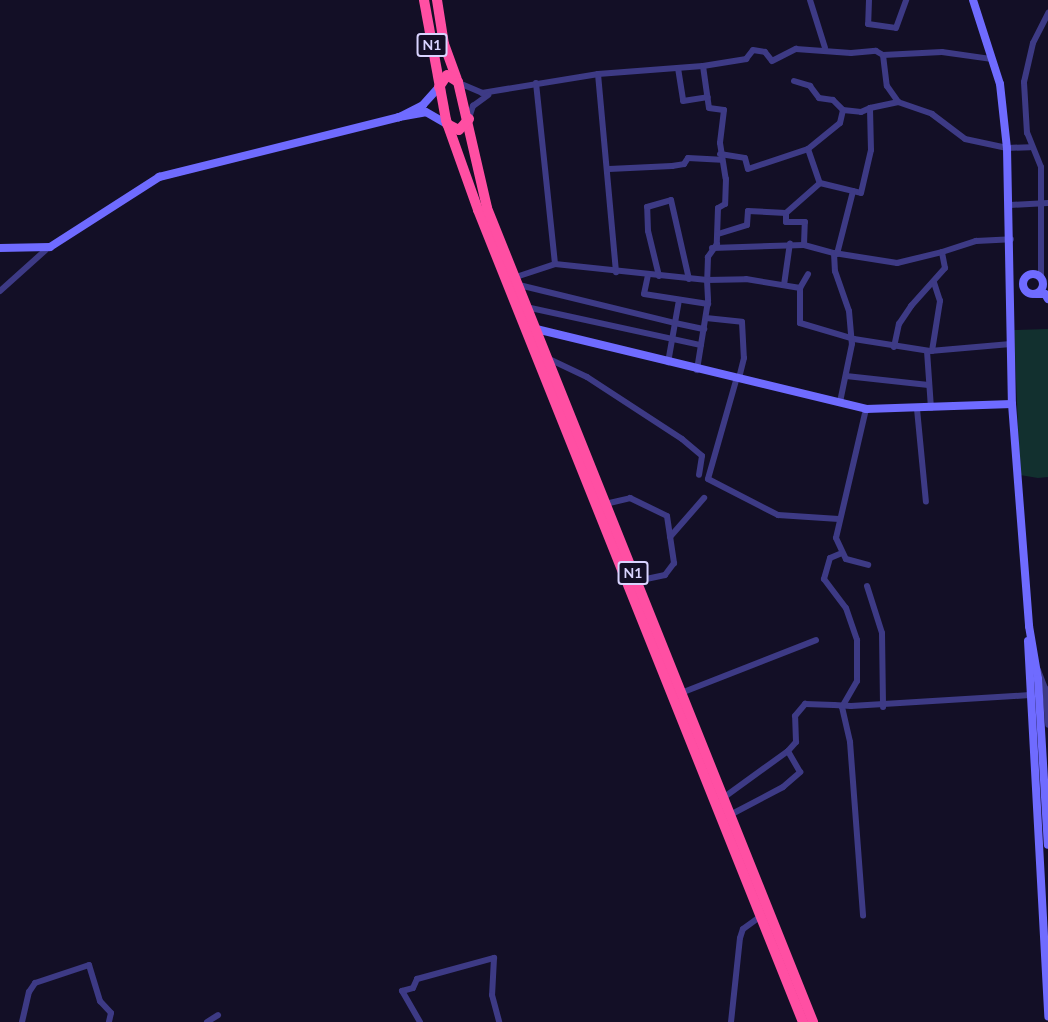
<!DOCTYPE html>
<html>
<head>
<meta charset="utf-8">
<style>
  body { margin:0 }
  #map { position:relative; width:1048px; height:1022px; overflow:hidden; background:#130f26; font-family:Lato,sans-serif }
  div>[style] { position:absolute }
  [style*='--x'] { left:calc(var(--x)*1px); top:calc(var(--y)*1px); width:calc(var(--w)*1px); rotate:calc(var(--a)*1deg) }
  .green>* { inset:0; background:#12302f }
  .street>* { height:6px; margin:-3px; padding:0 3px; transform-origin:3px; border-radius:3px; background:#3d3a85 }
  .secondary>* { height:8px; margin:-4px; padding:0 4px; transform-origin:4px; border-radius:4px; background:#6f6bff }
  .secondary>.ring { margin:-4px; padding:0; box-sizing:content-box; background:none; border:8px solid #6f6bff; border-radius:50% }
  .highway>* { height:10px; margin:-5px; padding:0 5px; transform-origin:5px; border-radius:5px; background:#ff4fa3 }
  .street-bridge>* { height:6px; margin:-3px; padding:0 3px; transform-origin:3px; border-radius:3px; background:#3d3a85 }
  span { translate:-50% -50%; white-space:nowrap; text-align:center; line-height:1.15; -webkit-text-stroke:4.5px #130f26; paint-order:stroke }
  .shield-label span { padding:2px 4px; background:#130f26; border:2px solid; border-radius:4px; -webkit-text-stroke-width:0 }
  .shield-label { font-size:14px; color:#d9d4ff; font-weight:700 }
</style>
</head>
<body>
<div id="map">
  <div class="green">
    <i style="clip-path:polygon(1048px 329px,1048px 477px,1038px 478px,1020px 475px,1014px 330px)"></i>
  </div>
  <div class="street">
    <i style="--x:810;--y:0;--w:50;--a:72.6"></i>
    <i style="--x:869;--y:0;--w:24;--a:92"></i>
    <i style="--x:868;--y:24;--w:28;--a:8"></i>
    <i style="--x:896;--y:28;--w:30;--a:-70"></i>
    <i style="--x:883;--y:55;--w:59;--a:-2.9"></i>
    <i style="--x:942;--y:52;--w:49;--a:8.1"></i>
    <i style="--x:703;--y:66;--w:42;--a:81.9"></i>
    <i style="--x:709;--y:108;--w:15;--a:8"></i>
    <i style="--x:724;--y:110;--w:33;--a:97"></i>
    <i style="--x:720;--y:143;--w:36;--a:81"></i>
    <i style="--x:726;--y:179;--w:25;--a:92"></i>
    <i style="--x:725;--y:204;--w:8;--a:150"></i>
    <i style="--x:718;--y:208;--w:36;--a:92"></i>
    <i style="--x:717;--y:244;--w:16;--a:125"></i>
    <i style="--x:708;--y:257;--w:23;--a:92"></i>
    <i style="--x:707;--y:280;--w:39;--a:-1"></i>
    <i style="--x:746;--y:279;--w:55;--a:9.5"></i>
    <i style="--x:800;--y:288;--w:35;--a:90"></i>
    <i style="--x:800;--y:323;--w:56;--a:16.5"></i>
    <i style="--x:854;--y:339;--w:77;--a:9"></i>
    <i style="--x:930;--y:351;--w:81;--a:-4.9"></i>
    <i style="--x:678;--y:68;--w:33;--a:81"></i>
    <i style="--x:683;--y:101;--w:25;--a:-9"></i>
    <i style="--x:598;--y:74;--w:199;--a:84.8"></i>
    <i style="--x:794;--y:81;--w:17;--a:17"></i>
    <i style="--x:810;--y:86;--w:15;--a:53"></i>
    <i style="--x:819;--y:98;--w:14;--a:8"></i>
    <i style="--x:833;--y:100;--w:14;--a:45"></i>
    <i style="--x:459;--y:83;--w:25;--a:23"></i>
    <i style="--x:482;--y:93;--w:118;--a:-9.3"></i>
    <i style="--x:598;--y:74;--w:105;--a:-4.4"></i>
    <i style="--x:703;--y:66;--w:44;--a:-9.2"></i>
    <i style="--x:746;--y:59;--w:11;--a:-52"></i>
    <i style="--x:753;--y:50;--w:12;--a:9"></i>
    <i style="--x:765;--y:52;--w:11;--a:52"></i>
    <i style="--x:772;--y:61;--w:27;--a:-27"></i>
    <i style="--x:796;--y:49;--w:55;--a:4.2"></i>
    <i style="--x:851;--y:53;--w:25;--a:-5"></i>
    <i style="--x:876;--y:51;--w:8;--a:30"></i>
    <i style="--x:883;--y:55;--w:31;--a:83"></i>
    <i style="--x:887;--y:86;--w:19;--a:55"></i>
    <i style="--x:898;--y:102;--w:36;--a:19"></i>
    <i style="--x:932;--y:114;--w:41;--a:37.1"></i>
    <i style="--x:965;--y:139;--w:43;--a:12.1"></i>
    <i style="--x:1007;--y:148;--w:23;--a:-2"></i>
    <i style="--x:536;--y:83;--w:182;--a:84"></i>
    <i style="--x:469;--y:118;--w:13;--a:-72"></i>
    <i style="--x:473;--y:106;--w:19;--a:-36"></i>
    <i style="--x:808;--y:149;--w:41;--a:-39.1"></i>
    <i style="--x:840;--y:123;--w:13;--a:-77"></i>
    <i style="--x:843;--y:110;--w:18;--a:6"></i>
    <i style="--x:861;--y:112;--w:10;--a:-24"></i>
    <i style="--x:720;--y:154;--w:25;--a:9"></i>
    <i style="--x:745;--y:158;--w:11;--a:75"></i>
    <i style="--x:748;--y:169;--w:63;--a:-18.4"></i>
    <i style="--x:808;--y:149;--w:36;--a:71"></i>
    <i style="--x:609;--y:169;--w:63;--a:-2.7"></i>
    <i style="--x:672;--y:166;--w:12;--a:-9"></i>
    <i style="--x:684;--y:164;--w:7;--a:-56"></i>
    <i style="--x:688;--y:158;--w:33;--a:3"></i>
    <i style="--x:1010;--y:205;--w:38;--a:-3"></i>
    <i style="--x:718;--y:234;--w:30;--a:-17"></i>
    <i style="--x:747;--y:225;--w:14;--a:-86"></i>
    <i style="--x:748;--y:211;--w:38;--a:3"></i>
    <i style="--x:804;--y:245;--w:31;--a:15"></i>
    <i style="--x:834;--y:253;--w:18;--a:87"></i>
    <i style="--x:835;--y:271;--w:42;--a:70.7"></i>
    <i style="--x:849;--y:311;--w:33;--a:85"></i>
    <i style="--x:852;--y:344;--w:59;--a:101.7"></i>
    <i style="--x:712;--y:248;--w:92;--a:-1.9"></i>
    <i style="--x:804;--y:245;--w:23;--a:-88"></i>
    <i style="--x:805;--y:222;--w:19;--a:180"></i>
    <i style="--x:786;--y:222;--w:9;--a:-90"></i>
    <i style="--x:786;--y:213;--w:45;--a:-41.4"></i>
    <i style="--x:820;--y:183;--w:42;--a:13.7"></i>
    <i style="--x:861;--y:193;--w:44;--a:-76.9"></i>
    <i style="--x:871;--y:150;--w:42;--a:-91.4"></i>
    <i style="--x:870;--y:108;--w:29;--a:-12"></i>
    <i style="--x:834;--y:253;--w:64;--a:9"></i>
    <i style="--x:897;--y:263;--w:46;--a:-13.7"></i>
    <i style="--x:837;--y:254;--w:65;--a:-75.7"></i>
    <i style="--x:648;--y:275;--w:19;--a:102"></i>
    <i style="--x:644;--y:294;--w:65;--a:8.9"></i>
    <i style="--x:659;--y:276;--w:46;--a:-103.7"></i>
    <i style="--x:648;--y:231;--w:24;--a:-92"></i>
    <i style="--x:647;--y:207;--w:25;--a:-16"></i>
    <i style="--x:671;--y:200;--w:81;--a:77.2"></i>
    <i style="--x:516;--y:277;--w:41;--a:-18.4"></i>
    <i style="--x:555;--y:264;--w:153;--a:6"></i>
    <i style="--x:707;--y:280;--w:21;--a:87"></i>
    <i style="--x:708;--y:301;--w:70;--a:99.1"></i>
    <i style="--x:1041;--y:278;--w:111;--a:-90"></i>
    <i style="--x:1041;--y:167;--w:37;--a:-112"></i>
    <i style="--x:1027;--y:133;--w:51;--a:-93.4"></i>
    <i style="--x:1024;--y:82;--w:40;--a:-77"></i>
    <i style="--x:1033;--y:43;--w:34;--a:-63"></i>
    <i style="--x:519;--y:285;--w:161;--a:13.7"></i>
    <i style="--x:675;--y:323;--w:40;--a:100"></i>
    <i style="--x:784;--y:285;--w:42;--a:-81.9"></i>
    <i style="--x:800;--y:288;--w:16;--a:-60"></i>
    <i style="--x:0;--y:291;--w:64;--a:-41.9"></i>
    <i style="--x:679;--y:300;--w:23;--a:100"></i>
    <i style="--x:675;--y:323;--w:30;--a:12"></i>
    <i style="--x:526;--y:307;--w:179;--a:12.3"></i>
    <i style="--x:706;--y:318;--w:36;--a:6"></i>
    <i style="--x:742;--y:322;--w:36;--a:87"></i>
    <i style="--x:744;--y:358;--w:21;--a:104"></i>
    <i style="--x:894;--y:347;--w:24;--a:-78"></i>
    <i style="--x:899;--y:324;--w:22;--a:-56"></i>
    <i style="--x:911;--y:306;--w:51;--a:-48.2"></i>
    <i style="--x:945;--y:268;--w:16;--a:-101"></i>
    <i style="--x:942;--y:252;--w:36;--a:-18"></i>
    <i style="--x:976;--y:241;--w:35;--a:-3"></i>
    <i style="--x:927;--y:351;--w:57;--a:86"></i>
    <i style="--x:932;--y:351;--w:51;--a:-80.9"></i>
    <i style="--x:940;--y:301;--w:20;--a:-108"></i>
    <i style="--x:549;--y:359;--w:42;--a:25.3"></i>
    <i style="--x:587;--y:377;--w:113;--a:33.1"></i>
    <i style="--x:682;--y:439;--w:26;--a:40"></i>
    <i style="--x:702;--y:456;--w:19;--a:99"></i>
    <i style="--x:846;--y:376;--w:83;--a:6.2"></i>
    <i style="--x:737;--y:377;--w:106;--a:105.9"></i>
    <i style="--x:708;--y:479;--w:79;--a:27.2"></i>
    <i style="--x:778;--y:515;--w:61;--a:3.8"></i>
    <i style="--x:866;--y:409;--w:132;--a:103.1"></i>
    <i style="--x:836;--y:538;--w:23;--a:65"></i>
    <i style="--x:846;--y:559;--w:23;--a:15"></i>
    <i style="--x:917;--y:409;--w:93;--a:84.5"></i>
    <i style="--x:605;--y:504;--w:26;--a:-13"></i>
    <i style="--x:630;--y:498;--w:41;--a:25.9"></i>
    <i style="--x:667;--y:516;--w:48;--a:81.5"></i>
    <i style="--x:674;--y:563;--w:15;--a:127"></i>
    <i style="--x:665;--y:575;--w:30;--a:168"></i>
    <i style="--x:670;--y:537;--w:52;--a:-48.9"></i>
    <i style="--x:842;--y:553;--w:13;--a:157"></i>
    <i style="--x:830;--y:558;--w:22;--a:106"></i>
    <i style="--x:824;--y:579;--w:36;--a:53"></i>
    <i style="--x:846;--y:608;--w:34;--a:71"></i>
    <i style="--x:857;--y:640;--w:41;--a:90"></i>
    <i style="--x:857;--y:681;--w:30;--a:120"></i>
    <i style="--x:842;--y:707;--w:36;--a:77"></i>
    <i style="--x:850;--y:742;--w:174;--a:85.7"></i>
    <i style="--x:867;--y:586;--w:49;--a:72.3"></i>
    <i style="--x:882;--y:633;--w:74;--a:89.2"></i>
    <i style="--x:1038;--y:670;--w:19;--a:69"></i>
    <i style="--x:1045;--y:688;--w:37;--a:85"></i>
    <i style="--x:681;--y:693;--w:145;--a:-21.4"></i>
    <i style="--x:851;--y:706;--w:179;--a:-3.5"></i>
    <i style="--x:723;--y:798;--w:80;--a:-35.9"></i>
    <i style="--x:788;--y:751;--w:12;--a:-48"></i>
    <i style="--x:796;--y:742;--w:26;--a:-92"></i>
    <i style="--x:795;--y:716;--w:16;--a:-50"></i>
    <i style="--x:805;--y:704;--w:29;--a:2"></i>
    <i style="--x:730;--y:815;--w:60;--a:-27.8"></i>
    <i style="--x:783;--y:787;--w:23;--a:-41"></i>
    <i style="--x:800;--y:772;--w:24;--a:-120"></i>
    <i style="--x:22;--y:1022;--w:31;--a:-77"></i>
    <i style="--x:29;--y:992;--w:11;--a:-56"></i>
    <i style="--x:35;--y:983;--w:57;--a:-18.4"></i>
    <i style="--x:89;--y:965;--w:38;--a:73"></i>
    <i style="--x:100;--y:1001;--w:16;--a:47"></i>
    <i style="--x:111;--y:1013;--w:9;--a:103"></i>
    <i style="--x:207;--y:1022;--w:13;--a:-32"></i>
    <i style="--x:420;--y:1022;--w:36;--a:-120"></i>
    <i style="--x:402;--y:991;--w:11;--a:-15"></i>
    <i style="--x:413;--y:988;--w:10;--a:-66"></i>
    <i style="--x:417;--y:979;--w:80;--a:-15.3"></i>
    <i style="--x:494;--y:958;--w:37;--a:93"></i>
    <i style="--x:492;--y:995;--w:28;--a:75"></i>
    <i style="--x:731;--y:1022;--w:84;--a:-83.9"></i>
    <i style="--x:740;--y:938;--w:9;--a:-72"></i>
    <i style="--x:743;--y:929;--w:22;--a:-36"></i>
  </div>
  <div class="secondary">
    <i style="--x:973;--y:0;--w:88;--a:72.2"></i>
    <i style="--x:1000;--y:84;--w:64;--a:83.8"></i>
    <i style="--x:1007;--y:148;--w:256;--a:88.9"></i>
    <i style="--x:1012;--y:404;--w:223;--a:85.6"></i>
    <i style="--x:1029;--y:626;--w:54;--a:80.4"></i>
    <i style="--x:1038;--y:679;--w:166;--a:86.6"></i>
    <i style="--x:439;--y:87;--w:24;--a:132"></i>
    <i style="--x:423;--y:105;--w:27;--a:153"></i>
    <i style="--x:399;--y:117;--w:27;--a:-10"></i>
    <i style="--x:426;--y:112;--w:24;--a:30"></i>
    <i style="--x:0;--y:248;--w:50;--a:-1.1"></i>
    <i style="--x:50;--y:247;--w:130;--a:-32.7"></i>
    <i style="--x:159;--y:177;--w:247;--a:-14"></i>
    <i class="ring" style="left:1023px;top:274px;width:12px;height:12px"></i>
    <i style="--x:1036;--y:294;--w:9;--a:0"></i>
    <i style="--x:1045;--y:294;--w:6;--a:59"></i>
    <i style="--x:536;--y:329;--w:340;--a:13.6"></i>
    <i style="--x:866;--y:409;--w:146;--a:-2"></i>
    <i style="--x:1028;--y:641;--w:376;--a:86.9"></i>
  </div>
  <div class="highway">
    <i style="--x:424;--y:0;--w:122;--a:79.6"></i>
    <i style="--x:446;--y:120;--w:96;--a:70.4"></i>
    <i style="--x:478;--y:210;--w:875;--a:68.19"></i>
    <i style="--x:437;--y:0;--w:45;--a:81"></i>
    <i style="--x:444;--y:44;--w:37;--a:70"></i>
    <i style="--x:439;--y:87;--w:14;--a:-56"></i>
    <i style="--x:447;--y:75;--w:13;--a:32"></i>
    <i style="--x:458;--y:82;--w:129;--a:77"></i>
    <i style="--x:487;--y:208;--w:877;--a:68.17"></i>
    <i style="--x:447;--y:124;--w:13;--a:27"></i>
    <i style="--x:459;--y:130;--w:15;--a:-48"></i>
  </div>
  <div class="street-bridge">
    <i style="--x:834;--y:705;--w:17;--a:3"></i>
  </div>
  <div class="shield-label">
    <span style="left:432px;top:45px">N1</span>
    <span style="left:633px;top:573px">N1</span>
  </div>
</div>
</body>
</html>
